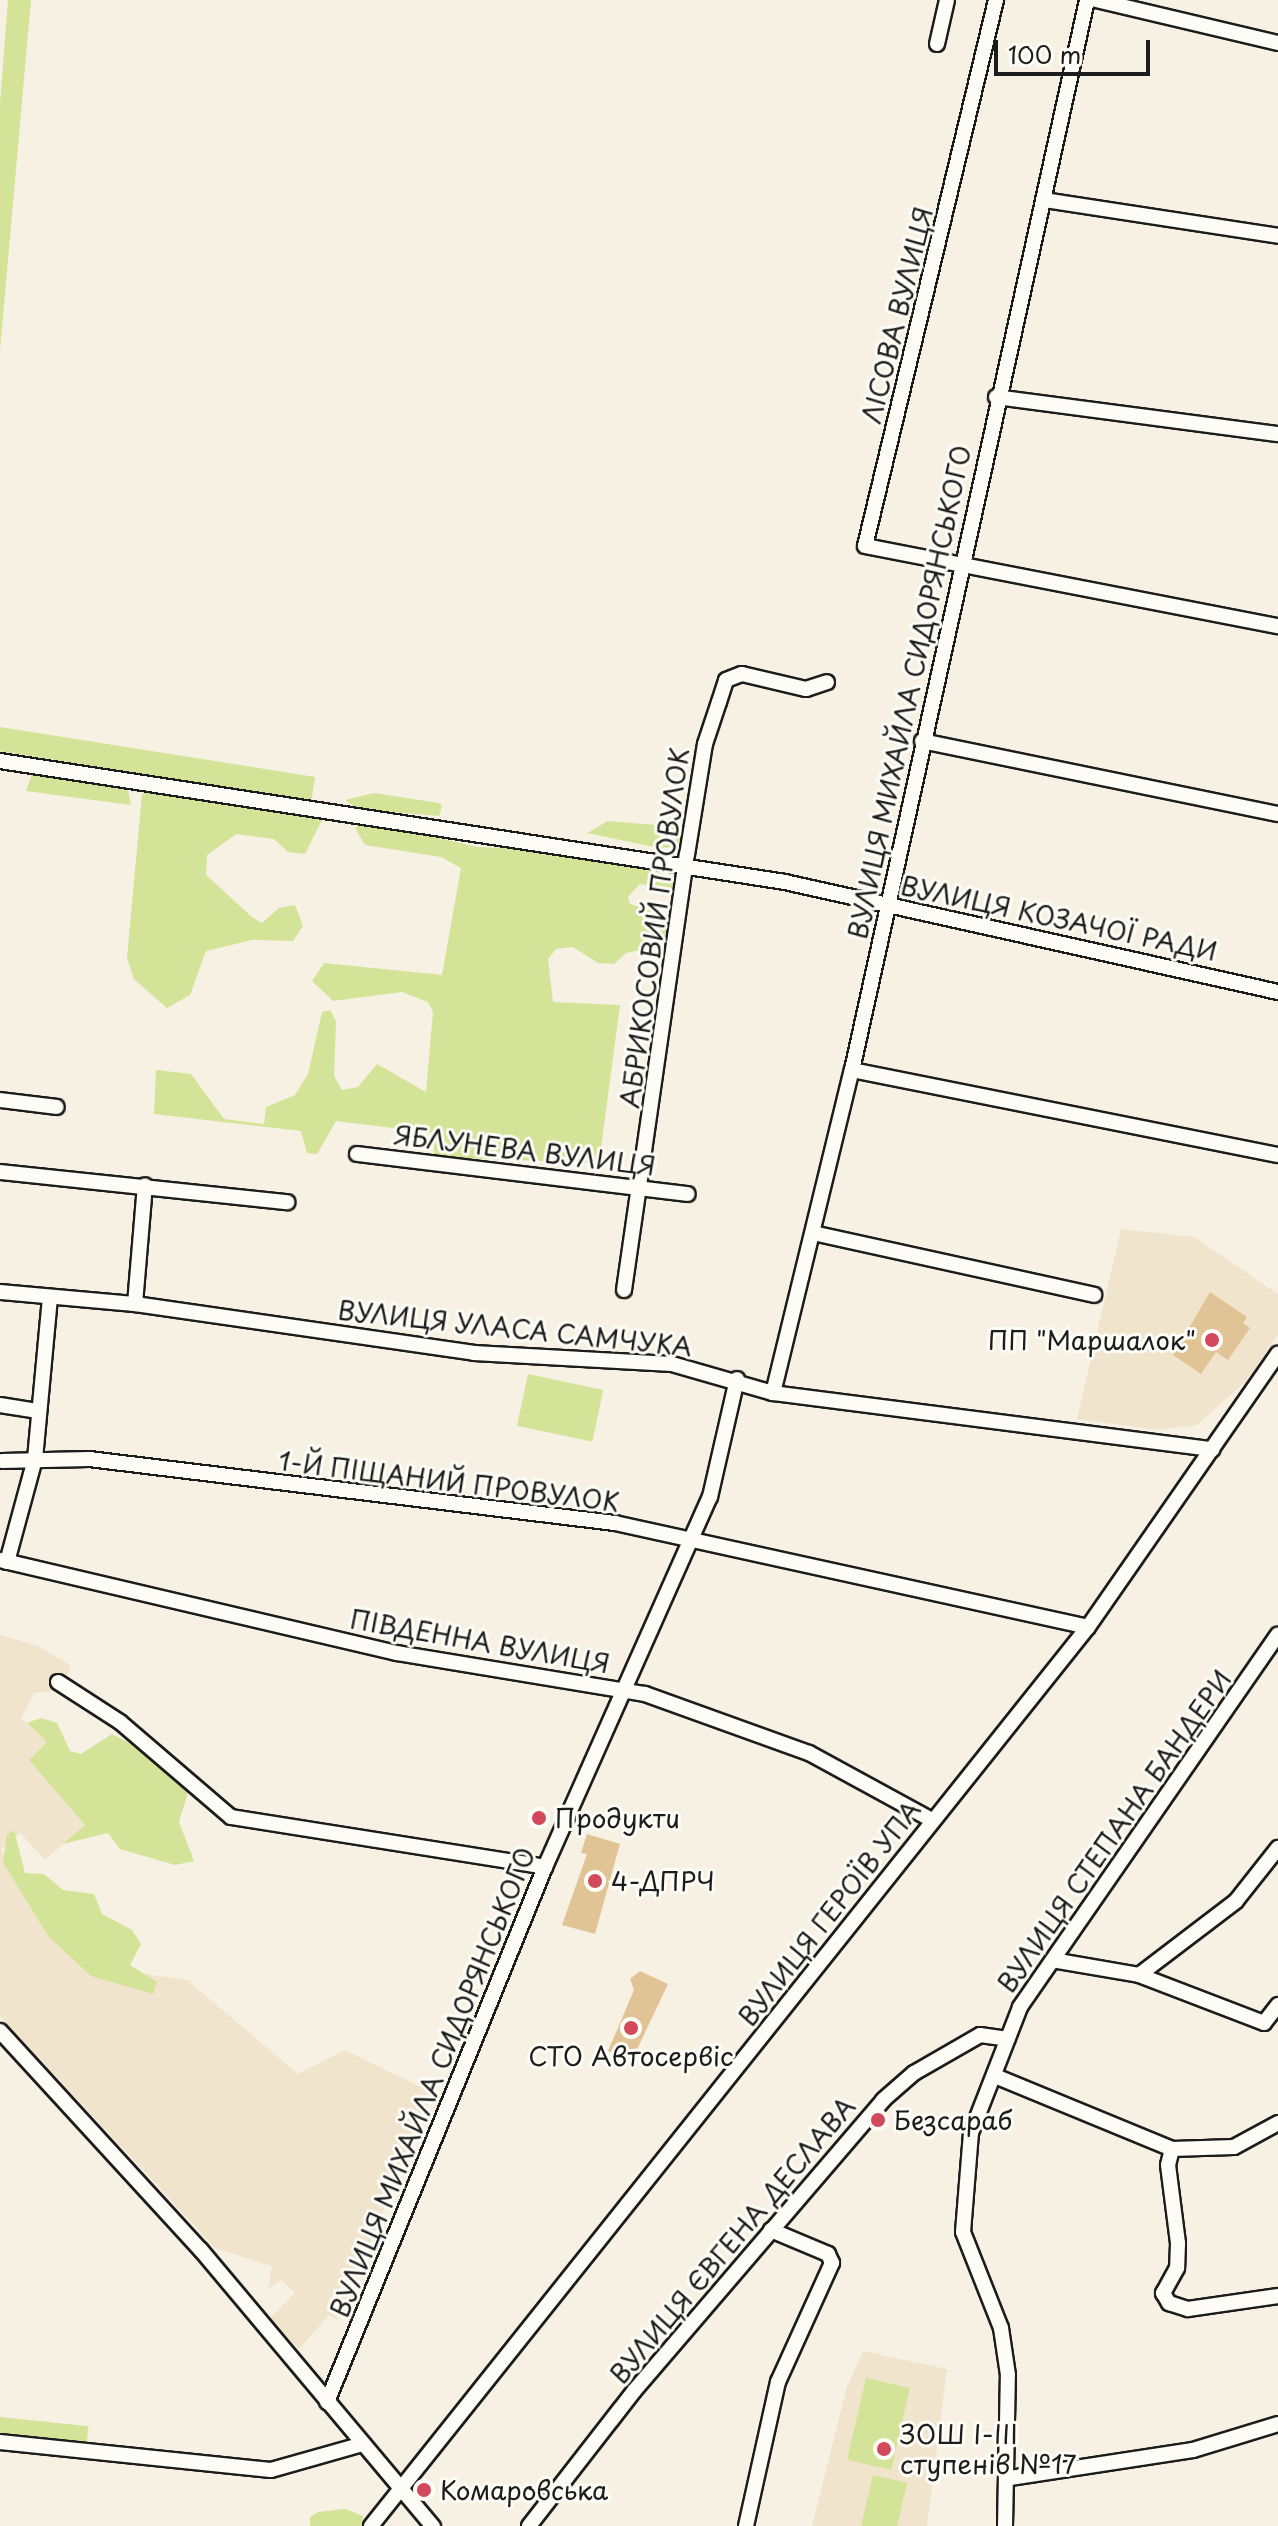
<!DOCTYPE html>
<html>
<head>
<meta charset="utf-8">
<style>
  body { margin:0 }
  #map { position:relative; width:1278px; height:2526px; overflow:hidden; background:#f7f1e3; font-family:"Playpen Sans",sans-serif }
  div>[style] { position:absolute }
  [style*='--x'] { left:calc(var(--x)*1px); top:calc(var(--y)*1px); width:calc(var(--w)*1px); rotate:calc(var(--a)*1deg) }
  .built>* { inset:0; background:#f0e4cc }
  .green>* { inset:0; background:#d3e397; transform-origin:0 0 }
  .building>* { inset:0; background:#e1c495 }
  .roads { filter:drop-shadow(2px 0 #1c1c1c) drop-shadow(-2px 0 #1c1c1c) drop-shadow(0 2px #1c1c1c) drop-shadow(0 -2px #1c1c1c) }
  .minor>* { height:14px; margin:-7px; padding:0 7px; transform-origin:7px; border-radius:7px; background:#fdfcf7 }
  .dots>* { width:22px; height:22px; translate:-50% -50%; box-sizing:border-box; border:4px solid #fdfcf7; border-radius:50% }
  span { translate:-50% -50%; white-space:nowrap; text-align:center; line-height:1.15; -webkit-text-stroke:6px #fdfcf7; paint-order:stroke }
  .street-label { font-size:26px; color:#1c1c1c }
  .poi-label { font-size:26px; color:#1c1c1c }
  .right { translate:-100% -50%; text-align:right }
  .left { translate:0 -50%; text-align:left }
  .scale { position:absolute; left:994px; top:40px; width:156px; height:36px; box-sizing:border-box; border:4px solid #1c1c1c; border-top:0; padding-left:10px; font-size:24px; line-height:28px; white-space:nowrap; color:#1c1c1c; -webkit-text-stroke:6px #fdfcf7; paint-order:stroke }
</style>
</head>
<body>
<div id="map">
  <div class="built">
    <i style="clip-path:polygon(1121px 1229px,1194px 1237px,1278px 1294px,1278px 1335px,1246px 1381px,1197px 1425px,1158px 1430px,1077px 1419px)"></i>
    <i style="clip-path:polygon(0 1635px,38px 1646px,71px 1666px,61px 1690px,34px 1693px,21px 1718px,47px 1742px,29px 1760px,85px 1825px,45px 1860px,20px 1833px,1px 1850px,95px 1967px,187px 1980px,298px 2074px,345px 2050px,433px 2093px,338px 2320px,329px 2315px,299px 2349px,270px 2318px,295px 2293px,281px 2280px,268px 2289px,272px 2266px,215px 2248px,0 2016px)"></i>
    <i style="clip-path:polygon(863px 2351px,947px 2369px,927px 2526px,812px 2526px,847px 2387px)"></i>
  </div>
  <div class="green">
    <i style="clip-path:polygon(8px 0,31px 0,0 350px,0 103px)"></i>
    <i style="left:0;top:727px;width:319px;height:24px;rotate:9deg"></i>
    <i style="clip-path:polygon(33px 771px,127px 786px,131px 805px,26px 791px)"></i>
    <i style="clip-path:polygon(149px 789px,325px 814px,305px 854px,288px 852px,274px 839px,236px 834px,207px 855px,206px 875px,253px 918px,262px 923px,279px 908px,295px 905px,303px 926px,293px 941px,252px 940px,206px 951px,190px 995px,167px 1008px,134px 979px,127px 958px,142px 794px)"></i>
    <i style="clip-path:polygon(374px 793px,439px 803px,442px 806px,439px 816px,358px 809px,345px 800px)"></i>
    <i style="clip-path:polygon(367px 821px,477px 847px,553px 850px,651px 869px,683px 882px,679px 889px,640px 884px,628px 897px,630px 904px,666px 915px,671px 934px,658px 946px,626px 953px,614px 964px,598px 963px,573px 947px,556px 949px,548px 959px,553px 1002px,620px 1005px,599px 1163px,434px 1157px,434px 1133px,336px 1121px,317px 1154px,307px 1153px,301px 1131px,154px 1114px,156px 1070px,191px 1074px,224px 1119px,264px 1124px,266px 1107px,295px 1095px,308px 1074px,322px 1012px,330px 1010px,336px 1021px,334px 1076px,342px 1090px,358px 1087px,377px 1064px,426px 1092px,433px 1012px,428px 1002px,402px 992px,333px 1001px,312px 981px,324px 963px,442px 975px,461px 868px,441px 857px,365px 845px,355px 828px)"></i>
    <i style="clip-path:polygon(608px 821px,679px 827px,682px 838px,675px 847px,659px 848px,587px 833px)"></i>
    <i style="left:528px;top:1374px;width:77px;height:53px;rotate:12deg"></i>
    <i style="clip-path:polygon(41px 1718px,57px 1723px,70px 1751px,81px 1754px,112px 1734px,144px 1751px,188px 1792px,179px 1822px,194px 1861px,175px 1865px,120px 1849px,108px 1833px,63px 1844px,85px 1825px,29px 1760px,47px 1742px,27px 1723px)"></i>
    <i style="clip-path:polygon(14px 1830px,25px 1873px,44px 1874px,63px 1890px,94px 1894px,102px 1914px,132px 1930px,141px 1944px,130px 1965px,157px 1982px,153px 1994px,91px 1976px,48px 1936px,3px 1862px,7px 1835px)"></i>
    <i style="left:866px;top:2378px;width:45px;height:84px;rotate:13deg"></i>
    <i style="left:0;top:2417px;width:89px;height:19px;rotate:6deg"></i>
    <i style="clip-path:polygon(873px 2475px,907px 2483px,897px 2526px,861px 2526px)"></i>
    <i style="clip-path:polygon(345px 2509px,363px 2516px,363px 2526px,310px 2526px,310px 2517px,318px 2512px)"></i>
  </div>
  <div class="building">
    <i style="clip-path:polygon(1210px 1292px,1247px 1317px,1243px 1323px,1250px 1328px,1228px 1360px,1216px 1352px,1201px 1374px,1173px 1355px)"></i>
    <i style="clip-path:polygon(587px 1834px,620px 1844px,595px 1934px,562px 1925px,587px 1854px,581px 1853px)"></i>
    <i style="clip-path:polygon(640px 1971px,668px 1984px,632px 2060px,608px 2051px,634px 1990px,630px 1979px)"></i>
  </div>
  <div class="roads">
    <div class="minor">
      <i style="--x:996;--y:0;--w:561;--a:103.49"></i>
      <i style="--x:865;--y:546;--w:421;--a:11"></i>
      <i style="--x:1096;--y:0;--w:187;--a:13.3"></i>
      <i style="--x:937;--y:44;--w:45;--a:-77.2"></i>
      <i style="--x:1044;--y:200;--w:237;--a:8.7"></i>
      <i style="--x:996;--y:397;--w:284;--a:7.5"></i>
      <i style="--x:922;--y:741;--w:363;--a:11.6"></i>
      <i style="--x:0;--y:761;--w:794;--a:8.76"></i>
      <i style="--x:785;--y:882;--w:505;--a:12.58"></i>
      <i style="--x:852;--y:1070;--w:434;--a:11.3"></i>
      <i style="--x:0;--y:1100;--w:57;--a:7"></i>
      <i style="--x:357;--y:1154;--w:333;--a:6.9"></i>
      <i style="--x:0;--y:1172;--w:289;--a:6"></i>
      <i style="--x:813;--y:1233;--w:288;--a:12.4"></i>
      <i style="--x:624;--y:1290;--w:440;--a:-81.8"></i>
      <i style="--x:687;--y:855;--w:112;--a:-80.8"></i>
      <i style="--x:705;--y:744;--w:44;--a:-71.6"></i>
      <i style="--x:719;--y:702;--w:23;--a:-72"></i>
      <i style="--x:726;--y:680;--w:17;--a:-21"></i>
      <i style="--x:742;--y:674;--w:66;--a:13.2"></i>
      <i style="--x:806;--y:689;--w:22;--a:-18"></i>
      <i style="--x:0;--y:1292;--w:136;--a:5.1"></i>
      <i style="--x:135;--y:1304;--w:343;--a:8.2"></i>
      <i style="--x:474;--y:1353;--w:198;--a:3.2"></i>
      <i style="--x:672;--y:1364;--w:105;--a:16"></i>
      <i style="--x:773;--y:1393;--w:443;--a:7.3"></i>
      <i style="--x:135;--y:1304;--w:119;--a:-85.2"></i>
      <i style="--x:773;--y:1393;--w:333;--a:-76.3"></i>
      <i style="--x:852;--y:1070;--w:1096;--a:-77.61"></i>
      <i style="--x:0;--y:1405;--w:39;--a:9"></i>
      <i style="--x:2;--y:1461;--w:87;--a:-1.3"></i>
      <i style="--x:89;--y:1459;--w:530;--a:6.94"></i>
      <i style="--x:615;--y:1523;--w:484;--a:12.4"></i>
      <i style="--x:0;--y:1560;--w:408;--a:13.2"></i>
      <i style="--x:397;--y:1653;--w:251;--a:9.4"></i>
      <i style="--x:645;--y:1694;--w:174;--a:19.8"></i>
      <i style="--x:809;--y:1753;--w:140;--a:28.6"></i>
      <i style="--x:7;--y:1562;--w:107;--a:-74.8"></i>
      <i style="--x:35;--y:1459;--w:162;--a:-84.7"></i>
      <i style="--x:58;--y:1682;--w:74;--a:32.8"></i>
      <i style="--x:120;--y:1722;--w:146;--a:40.6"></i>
      <i style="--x:231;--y:1817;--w:318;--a:9"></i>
      <i style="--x:1058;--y:1961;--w:82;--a:9.8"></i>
      <i style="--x:1139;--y:1975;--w:134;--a:21"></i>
      <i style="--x:1264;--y:2023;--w:23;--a:-52"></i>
      <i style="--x:1139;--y:1975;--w:122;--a:-37.3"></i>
      <i style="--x:1236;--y:1901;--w:68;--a:-51.6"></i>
      <i style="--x:0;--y:2031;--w:297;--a:47.5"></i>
      <i style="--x:201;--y:2250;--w:361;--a:50"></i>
      <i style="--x:995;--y:2076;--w:191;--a:22.4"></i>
      <i style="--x:1172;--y:2149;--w:62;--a:-1.8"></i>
      <i style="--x:1234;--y:2147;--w:50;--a:-28.6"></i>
      <i style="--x:1172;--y:2149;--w:16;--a:104"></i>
      <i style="--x:1168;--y:2165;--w:79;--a:82.7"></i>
      <i style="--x:1178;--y:2243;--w:25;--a:92"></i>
      <i style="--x:1177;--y:2268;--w:29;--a:119"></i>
      <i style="--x:1163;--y:2293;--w:12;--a:59"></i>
      <i style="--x:1169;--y:2303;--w:20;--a:18"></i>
      <i style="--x:1188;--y:2309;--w:91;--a:-8.2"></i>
      <i style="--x:327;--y:2402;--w:578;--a:-67.83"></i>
      <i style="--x:545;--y:1867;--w:405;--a:-66"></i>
      <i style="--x:710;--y:1497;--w:121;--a:-77.1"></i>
      <i style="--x:0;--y:2442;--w:272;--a:5.9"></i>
      <i style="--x:271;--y:2470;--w:96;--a:-15.8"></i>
      <i style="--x:1010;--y:2478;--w:185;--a:-8.7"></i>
      <i style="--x:1193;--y:2450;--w:89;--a:-17"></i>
      <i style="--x:371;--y:2526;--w:1150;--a:-51.43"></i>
      <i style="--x:1088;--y:1627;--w:333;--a:-55.2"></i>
      <i style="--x:529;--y:2526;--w:171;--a:-52.1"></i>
      <i style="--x:634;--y:2391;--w:383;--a:-49.4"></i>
      <i style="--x:883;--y:2100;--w:41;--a:-41.1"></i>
      <i style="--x:914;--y:2073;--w:76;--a:-29.9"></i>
      <i style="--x:980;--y:2035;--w:28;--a:8"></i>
      <i style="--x:746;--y:2526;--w:148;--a:-77.5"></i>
      <i style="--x:778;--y:2382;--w:131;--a:-65.6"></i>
      <i style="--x:832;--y:2263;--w:10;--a:-114"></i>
      <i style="--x:828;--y:2254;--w:62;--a:-157.2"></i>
      <i style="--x:1005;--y:2526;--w:151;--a:-88.9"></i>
      <i style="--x:1008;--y:2375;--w:48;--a:-98.5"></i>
      <i style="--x:1001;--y:2328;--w:103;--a:-111.6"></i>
      <i style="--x:963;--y:2232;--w:99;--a:-85.4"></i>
      <i style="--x:971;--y:2133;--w:135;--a:-68.7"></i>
      <i style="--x:1020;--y:2007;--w:453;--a:-55.3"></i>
    </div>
  </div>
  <div class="dots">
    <i style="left:1212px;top:1340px;background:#d1495b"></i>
    <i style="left:539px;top:1818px;background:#d1495b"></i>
    <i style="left:595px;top:1881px;background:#d1495b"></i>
    <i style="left:631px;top:2028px;background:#d1495b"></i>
    <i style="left:878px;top:2120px;background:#d1495b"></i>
    <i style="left:884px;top:2449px;background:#d1495b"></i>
    <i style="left:424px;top:2490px;background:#d1495b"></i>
  </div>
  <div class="street-label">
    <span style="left:897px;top:315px;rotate:-76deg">ЛІСОВА ВУЛИЦЯ</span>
    <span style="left:909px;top:692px;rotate:-78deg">ВУЛИЦЯ МИХАЙЛА СИДОРЯНСЬКОГО</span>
    <span style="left:1059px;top:918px;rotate:12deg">ВУЛИЦЯ КОЗАЧОЇ РАДИ</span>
    <span style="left:654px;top:928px;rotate:-82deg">АБРИКОСОВИЙ ПРОВУЛОК</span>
    <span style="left:525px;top:1150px;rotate:7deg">ЯБЛУНЕВА ВУЛИЦЯ</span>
    <span style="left:515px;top:1328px;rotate:6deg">ВУЛИЦЯ УЛАСА САМЧУКА</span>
    <span style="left:449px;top:1481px;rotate:7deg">1-Й ПІЩАНИЙ ПРОВУЛОК</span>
    <span style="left:480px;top:1641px;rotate:10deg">ПІВДЕННА ВУЛИЦЯ</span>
    <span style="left:1114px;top:1831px;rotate:-55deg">ВУЛИЦЯ СТЕПАНА БАНДЕРИ</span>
    <span style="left:829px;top:1913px;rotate:-52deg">ВУЛИЦЯ ГЕРОЇВ УПА</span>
    <span style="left:432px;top:2082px;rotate:-68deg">ВУЛИЦЯ МИХАЙЛА СИДОРЯНСЬКОГО</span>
    <span style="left:732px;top:2240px;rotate:-50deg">ВУЛИЦЯ ЄВГЕНА ДЕСЛАВА</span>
  </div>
  <div class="poi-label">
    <span class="right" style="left:1196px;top:1340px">ПП "Маршалок"</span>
    <span class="left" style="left:555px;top:1818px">Продукти</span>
    <span class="left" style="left:611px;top:1881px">4-ДПРЧ</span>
    <span style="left:631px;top:2056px">СТО Автосервіс</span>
    <span class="left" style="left:894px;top:2120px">Безсараб</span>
    <span class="left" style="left:900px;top:2449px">ЗОШ І-ІІІ<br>ступенів №17</span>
    <span class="left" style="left:440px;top:2490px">Комаровська</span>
  </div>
  <div class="scale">100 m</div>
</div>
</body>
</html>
